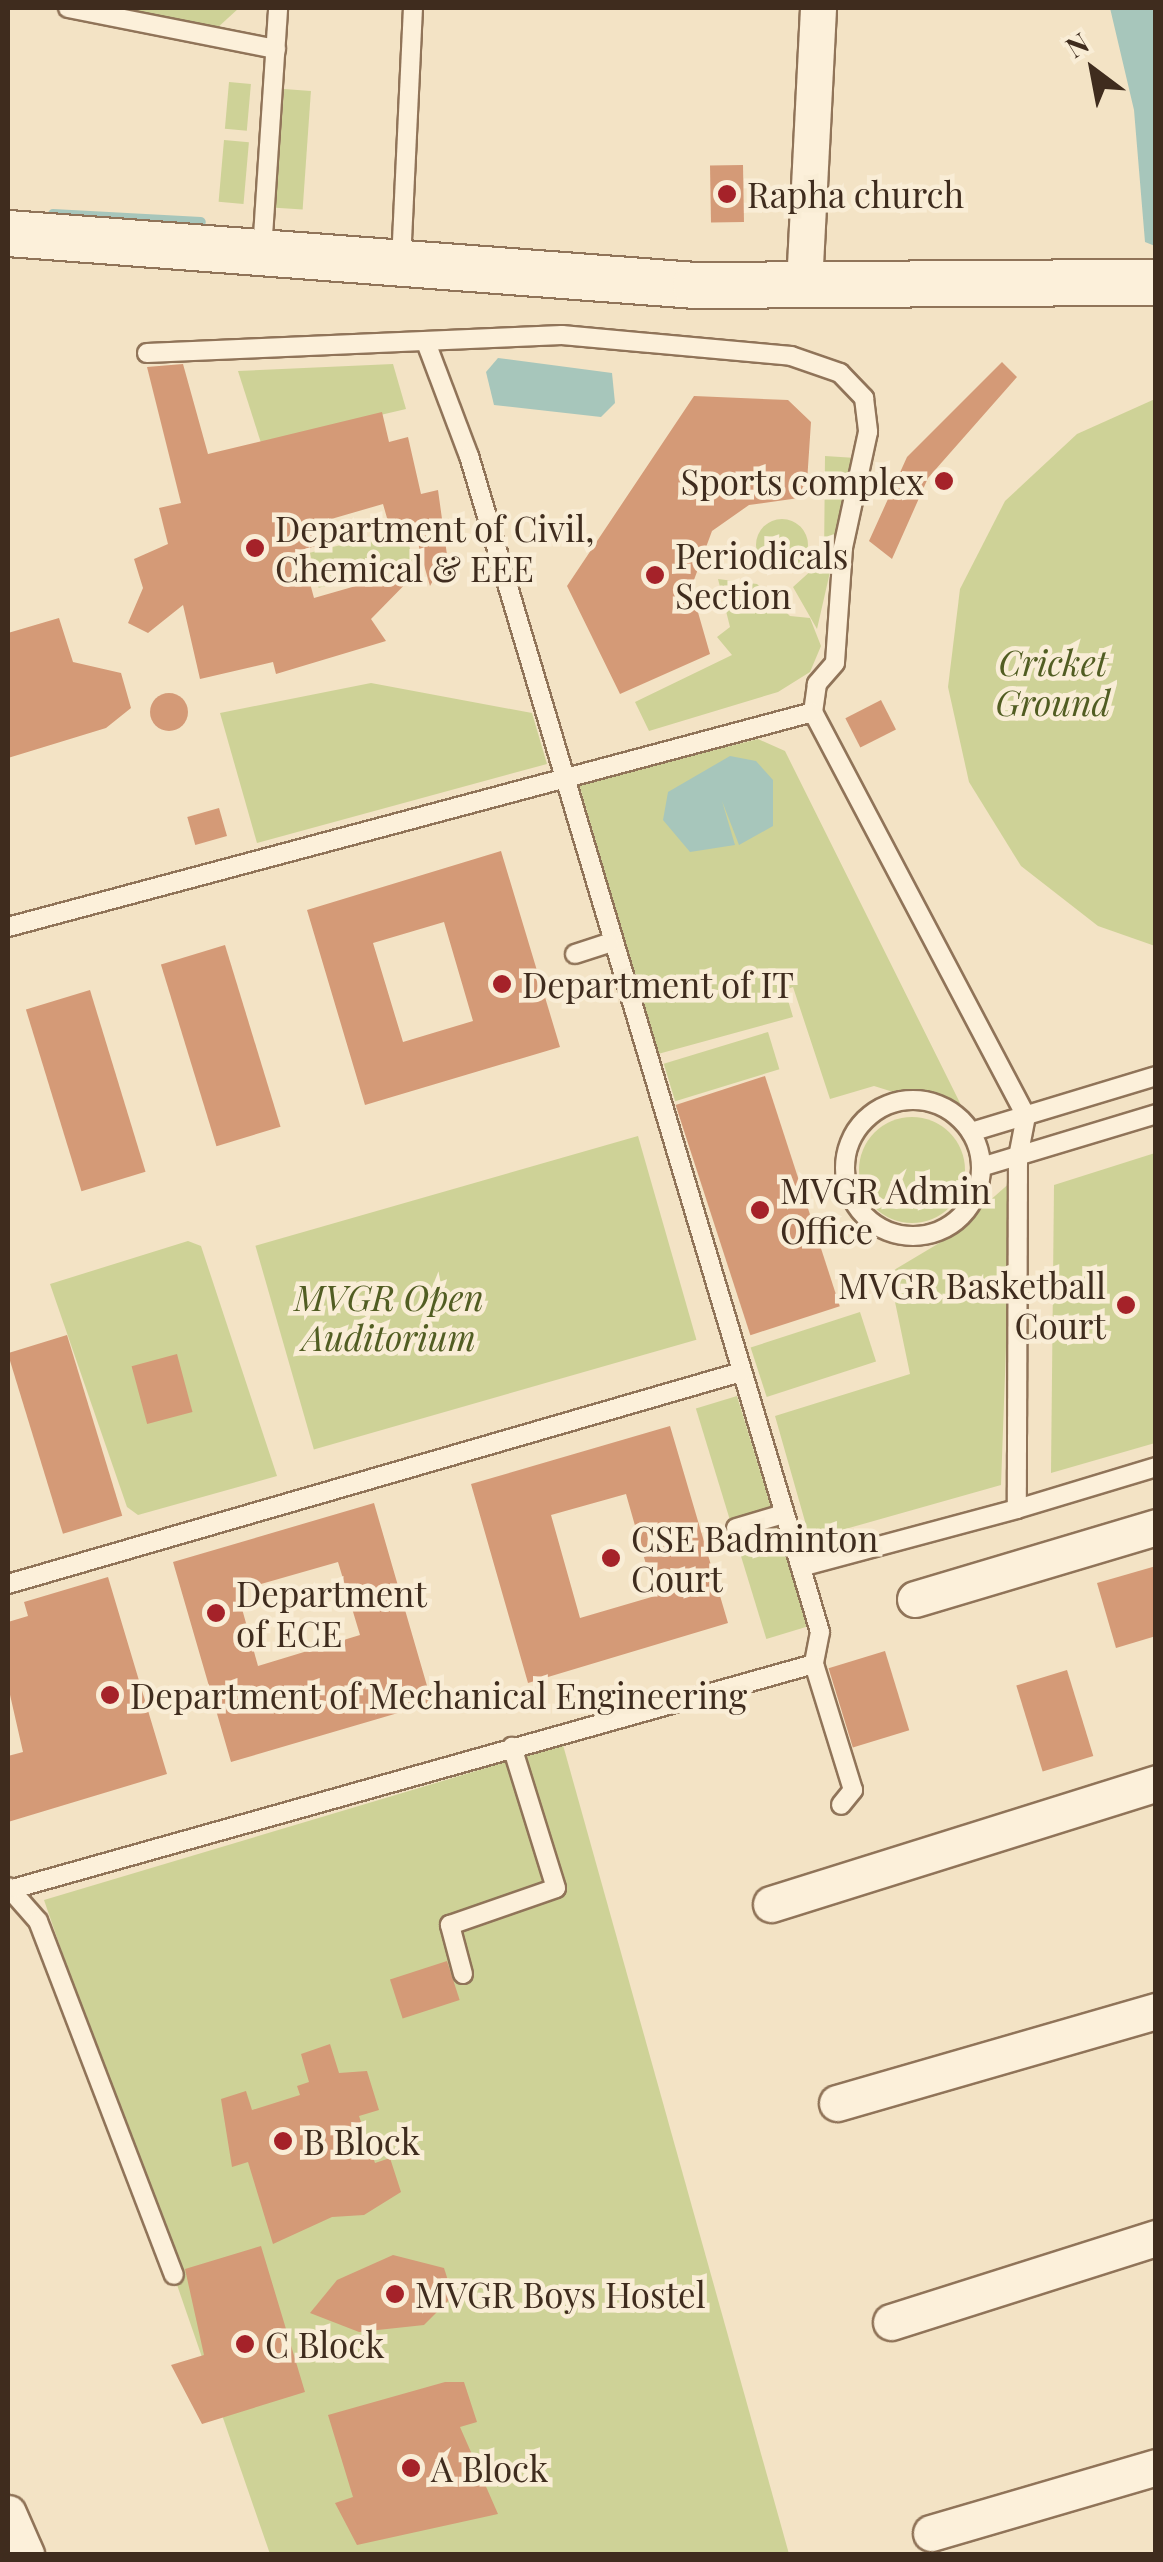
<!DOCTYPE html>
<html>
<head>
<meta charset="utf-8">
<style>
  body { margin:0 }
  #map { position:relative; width:1163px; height:2562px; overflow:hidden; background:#f3e3c5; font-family:"Playfair Display",serif }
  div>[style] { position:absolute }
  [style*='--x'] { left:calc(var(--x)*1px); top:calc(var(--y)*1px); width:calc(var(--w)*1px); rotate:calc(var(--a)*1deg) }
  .green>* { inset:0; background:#ced297; transform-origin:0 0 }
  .round { border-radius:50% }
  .water>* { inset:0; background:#a7c6bb }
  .stream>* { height:10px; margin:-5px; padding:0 5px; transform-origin:5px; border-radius:5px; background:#a7c6bb }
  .building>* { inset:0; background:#d49a77; transform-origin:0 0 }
  .roads { filter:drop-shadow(2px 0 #907459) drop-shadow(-2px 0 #907459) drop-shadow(0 2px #907459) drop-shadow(0 -2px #907459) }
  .service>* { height:18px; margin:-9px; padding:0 9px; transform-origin:9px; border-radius:9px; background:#fcf0da }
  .service>.ring { margin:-9px; padding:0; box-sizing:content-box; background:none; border:18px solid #fcf0da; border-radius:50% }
  .minor>* { height:35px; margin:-17.5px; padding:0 17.5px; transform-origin:17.5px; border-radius:17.5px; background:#fcf0da }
  .tertiary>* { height:45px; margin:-22.5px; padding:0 22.5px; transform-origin:22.5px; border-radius:22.5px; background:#fcf0da }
  .dots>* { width:28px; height:28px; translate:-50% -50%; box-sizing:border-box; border:5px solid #f9edd6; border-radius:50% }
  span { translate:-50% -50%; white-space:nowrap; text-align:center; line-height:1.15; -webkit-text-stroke:9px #f9edd6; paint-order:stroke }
  .poi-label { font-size:35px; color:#3f2c1e }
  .left { translate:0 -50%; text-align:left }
  .right { translate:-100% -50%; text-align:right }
  .park-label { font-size:35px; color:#515d22; font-style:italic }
  .frame { position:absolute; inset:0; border:10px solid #3f2c1e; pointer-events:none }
  .north { position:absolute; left:1043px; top:20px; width:100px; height:100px; -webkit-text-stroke:8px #f9edd6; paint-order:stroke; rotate:328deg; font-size:28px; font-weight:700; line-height:40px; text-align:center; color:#3f2c1e }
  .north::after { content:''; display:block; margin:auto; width:35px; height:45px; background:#3f2c1e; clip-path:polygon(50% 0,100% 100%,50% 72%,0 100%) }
</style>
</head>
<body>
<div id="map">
  <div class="green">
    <i style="clip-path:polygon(120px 8px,239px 8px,216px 29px)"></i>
    <i style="left:229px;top:82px;width:22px;height:47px;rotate:5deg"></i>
    <i style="left:284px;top:89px;width:27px;height:119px;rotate:4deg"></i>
    <i style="left:224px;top:140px;width:25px;height:62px;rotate:5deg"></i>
    <i style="clip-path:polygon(393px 364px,406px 409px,261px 443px,238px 371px)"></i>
    <i style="clip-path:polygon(1155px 399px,1155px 946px,1098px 926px,1021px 866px,969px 782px,948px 687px,960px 589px,1005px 501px,1077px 434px)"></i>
    <i style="clip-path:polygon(825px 456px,856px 458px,817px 629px,793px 587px,824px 559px)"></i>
    <i class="round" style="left:756px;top:519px;width:52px;height:52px"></i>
    <i style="left:405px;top:529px;width:36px;height:98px;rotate:76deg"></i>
    <i style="clip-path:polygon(718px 579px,757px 584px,790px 616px,810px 618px,821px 646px,810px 672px,778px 692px,649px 731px,635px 702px,732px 655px,717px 637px,730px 627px)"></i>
    <i style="clip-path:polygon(371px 683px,532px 713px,547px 764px,257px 843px,220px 713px)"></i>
    <i style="clip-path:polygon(758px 739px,785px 751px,961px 1105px,951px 1110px,874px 1086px,830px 1099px,793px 987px,785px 990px,793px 1017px,658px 1054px,579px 784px)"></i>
    <i style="left:768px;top:1032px;width:39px;height:109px;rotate:73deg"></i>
    <i class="round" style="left:859px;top:1117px;width:106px;height:106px"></i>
    <i style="left:638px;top:1136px;width:212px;height:398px;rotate:74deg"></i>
    <i style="clip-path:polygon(1155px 1153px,1155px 1443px,1051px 1473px,1054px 1185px)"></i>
    <i style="clip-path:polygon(1012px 1181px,1001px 1485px,810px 1539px,775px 1416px,910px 1374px,889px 1273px,946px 1239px)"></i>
    <i style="clip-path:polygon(188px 1241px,201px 1246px,277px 1476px,138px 1515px,127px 1507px,50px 1284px)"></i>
    <i style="left:860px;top:1312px;width:52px;height:115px;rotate:72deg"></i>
    <i style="left:737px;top:1396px;width:241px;height:43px;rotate:73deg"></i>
    <i style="clip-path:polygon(563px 1745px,789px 2554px,270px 2554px,44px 1900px)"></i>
  </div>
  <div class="water">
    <i style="clip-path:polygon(1110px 8px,1155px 8px,1155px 246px,1145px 242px,1134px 110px)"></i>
    <i style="clip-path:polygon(498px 358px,612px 373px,615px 403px,601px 417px,494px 405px,486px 372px)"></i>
    <i style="clip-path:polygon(730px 756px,756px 761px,773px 780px,773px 826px,739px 845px,722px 801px,735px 845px,690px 852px,663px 820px,668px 792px)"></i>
  </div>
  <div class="stream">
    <i style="--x:53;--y:214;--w:148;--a:3.1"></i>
  </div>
  <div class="building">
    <i style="left:743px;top:165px;width:57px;height:33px;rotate:89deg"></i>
    <i style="clip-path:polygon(1002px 362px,1017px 377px,928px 478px,892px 559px,869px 541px,907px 457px)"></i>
    <i style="clip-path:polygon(183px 364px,208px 454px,382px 412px,389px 442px,408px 437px,421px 494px,438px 490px,447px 555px,430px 586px,411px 519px,389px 525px,383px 504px,314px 524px,320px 545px,301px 550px,314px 598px,422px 567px,371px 619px,386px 641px,276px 674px,273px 662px,200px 679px,183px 605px,148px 633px,128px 623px,143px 588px,134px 559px,168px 544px,159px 508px,181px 503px,147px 367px)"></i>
    <i style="clip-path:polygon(694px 396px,788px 400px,811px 422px,806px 497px,749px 505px,712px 531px,691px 588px,710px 654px,620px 694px,567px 586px)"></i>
    <i style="clip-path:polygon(59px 618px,73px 662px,121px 673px,131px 708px,106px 728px,8px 758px,8px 633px)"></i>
    <i class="round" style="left:150px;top:693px;width:38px;height:38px"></i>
    <i style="left:881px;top:700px;width:33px;height:40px;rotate:63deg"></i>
    <i style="left:219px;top:808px;width:29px;height:33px;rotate:74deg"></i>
    <i style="clip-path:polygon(evenodd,501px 851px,560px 1047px,365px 1105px,307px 910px,501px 851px,444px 922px,473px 1021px,403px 1042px,373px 943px,444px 922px)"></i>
    <i style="left:225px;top:945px;width:190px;height:67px;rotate:73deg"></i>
    <i style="left:90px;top:990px;width:190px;height:67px;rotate:73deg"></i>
    <i style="left:765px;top:1076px;width:242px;height:94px;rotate:72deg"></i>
    <i style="left:67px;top:1335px;width:189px;height:62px;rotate:73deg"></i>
    <i style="left:177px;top:1354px;width:60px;height:47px;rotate:75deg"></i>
    <i style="clip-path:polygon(evenodd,670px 1426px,728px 1623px,528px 1683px,471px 1484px,670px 1426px,626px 1494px,655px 1596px,580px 1618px,551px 1515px,626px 1494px)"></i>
    <i style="clip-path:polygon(evenodd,374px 1503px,432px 1703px,231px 1762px,173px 1562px,374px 1503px,338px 1562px,360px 1635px,258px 1666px,237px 1591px,338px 1562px)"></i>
    <i style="clip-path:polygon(1156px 1566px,1156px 1636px,1116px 1648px,1097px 1583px)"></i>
    <i style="clip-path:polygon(108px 1577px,167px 1774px,8px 1822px,8px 1756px,23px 1752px,8px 1686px,8px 1622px,28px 1616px,24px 1602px)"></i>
    <i style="left:885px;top:1651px;width:83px;height:59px;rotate:73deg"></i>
    <i style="left:1067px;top:1670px;width:90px;height:53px;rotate:73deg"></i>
    <i style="left:447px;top:1961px;width:41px;height:60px;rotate:72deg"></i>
    <i style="clip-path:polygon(330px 2044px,339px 2073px,367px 2071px,379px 2110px,359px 2116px,375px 2163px,390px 2158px,401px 2192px,364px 2215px,332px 2217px,273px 2244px,248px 2162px,232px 2167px,221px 2099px,246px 2091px,252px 2110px,300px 2095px,297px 2086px,309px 2082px,301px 2054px)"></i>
    <i style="clip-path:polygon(261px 2246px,305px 2392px,202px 2424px,171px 2365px,204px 2355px,185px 2269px)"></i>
    <i style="clip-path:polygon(393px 2255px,444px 2268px,453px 2296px,424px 2325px,359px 2332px,310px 2313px,337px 2280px)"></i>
    <i style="clip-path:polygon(445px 2382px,464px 2382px,477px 2422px,460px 2427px,498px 2514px,357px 2545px,335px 2503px,353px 2497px,328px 2415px)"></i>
  </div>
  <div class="roads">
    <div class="service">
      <i style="--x:68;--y:8;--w:212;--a:11.2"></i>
      <i style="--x:262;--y:251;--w:244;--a:-86.2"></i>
      <i style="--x:401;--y:262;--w:254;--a:-87.3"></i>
      <i style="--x:427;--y:345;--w:119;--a:69.3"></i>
      <i style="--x:469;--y:456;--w:1227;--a:73.38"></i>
      <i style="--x:820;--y:1632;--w:33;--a:101"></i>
      <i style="--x:814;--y:1664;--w:132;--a:72.8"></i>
      <i style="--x:853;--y:1790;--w:19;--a:129"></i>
      <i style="--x:147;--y:353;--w:415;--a:-2.5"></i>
      <i style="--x:562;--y:335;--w:230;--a:5.2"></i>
      <i style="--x:791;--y:356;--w:52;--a:19.1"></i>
      <i style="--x:840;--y:373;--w:35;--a:46"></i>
      <i style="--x:864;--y:398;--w:34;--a:83"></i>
      <i style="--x:868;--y:432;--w:119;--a:102.2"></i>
      <i style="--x:843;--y:548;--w:115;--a:94"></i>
      <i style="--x:835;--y:663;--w:28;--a:131"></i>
      <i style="--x:817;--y:684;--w:28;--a:98"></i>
      <i style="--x:813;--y:712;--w:457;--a:62.2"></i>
      <i style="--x:1026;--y:1116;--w:42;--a:101"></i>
      <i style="--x:1018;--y:1157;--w:352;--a:90.2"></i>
      <i style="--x:1017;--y:1509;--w:224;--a:165"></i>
      <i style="--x:8;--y:927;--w:833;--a:-14.95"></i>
      <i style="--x:575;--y:954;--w:35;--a:-18"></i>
      <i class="ring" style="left:845px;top:1100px;width:118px;height:118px"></i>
      <i style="--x:971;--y:1132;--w:193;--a:-16.8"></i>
      <i style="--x:981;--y:1167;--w:183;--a:-16.8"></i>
      <i style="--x:1017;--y:1509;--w:145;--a:-16.8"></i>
      <i style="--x:736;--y:1528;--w:49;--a:-16.6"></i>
      <i style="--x:8;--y:1584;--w:763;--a:-16.13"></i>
      <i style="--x:8;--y:1887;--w:45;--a:48.6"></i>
      <i style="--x:38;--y:1921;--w:379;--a:69"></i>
      <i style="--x:16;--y:1888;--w:829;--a:-15.68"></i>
      <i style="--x:463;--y:1974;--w:51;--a:-104.9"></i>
      <i style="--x:450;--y:1925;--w:112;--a:-19.2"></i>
      <i style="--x:556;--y:1888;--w:148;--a:-107.3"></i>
    </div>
    <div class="minor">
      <i style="--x:804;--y:285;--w:277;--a:-87.1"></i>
      <i style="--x:915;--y:1599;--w:252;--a:-16.6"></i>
      <i style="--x:771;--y:1904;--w:404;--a:-17.4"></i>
      <i style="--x:837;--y:2103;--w:332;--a:-16.1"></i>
      <i style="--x:891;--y:2322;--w:278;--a:-17.6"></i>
      <i style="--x:8;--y:2513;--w:45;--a:66.3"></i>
      <i style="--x:931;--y:2533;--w:234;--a:-16.3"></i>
    </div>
    <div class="tertiary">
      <i style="--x:8;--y:233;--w:689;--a:4.33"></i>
      <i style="--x:695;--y:285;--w:461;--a:-0.4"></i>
    </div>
  </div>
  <div class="dots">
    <i style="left:727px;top:194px;background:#a52229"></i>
    <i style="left:944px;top:481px;background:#a52229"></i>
    <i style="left:255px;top:548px;background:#a52229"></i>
    <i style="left:655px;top:575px;background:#a52229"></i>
    <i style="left:502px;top:984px;background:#a52229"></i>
    <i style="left:760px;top:1210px;background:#a52229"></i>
    <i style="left:1126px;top:1305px;background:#a52229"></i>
    <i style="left:611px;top:1558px;background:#a52229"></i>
    <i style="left:216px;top:1613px;background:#a52229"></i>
    <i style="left:110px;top:1695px;background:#a52229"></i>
    <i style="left:283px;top:2141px;background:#a52229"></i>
    <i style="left:395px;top:2294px;background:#a52229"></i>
    <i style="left:245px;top:2344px;background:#a52229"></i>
    <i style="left:411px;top:2468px;background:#a52229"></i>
  </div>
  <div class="poi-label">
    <span class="left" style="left:747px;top:194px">Rapha church</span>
    <span class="right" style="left:924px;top:481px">Sports complex</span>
    <span class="left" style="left:275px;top:548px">Department of Civil,<br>Chemical &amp; EEE</span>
    <span class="left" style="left:675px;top:575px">Periodicals<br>Section</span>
    <span class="left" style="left:522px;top:984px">Department of IT</span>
    <span class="left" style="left:780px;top:1210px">MVGR Admin<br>Office</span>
    <span class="right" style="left:1106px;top:1305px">MVGR Basketball<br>Court</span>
    <span class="left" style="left:631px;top:1558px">CSE Badminton<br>Court</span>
    <span class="left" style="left:236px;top:1613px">Department<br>of ECE</span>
    <span class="left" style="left:130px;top:1695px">Department of Mechanical Engineering</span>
    <span class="left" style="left:303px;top:2141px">B Block</span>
    <span class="left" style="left:415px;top:2294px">MVGR Boys Hostel</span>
    <span class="left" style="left:265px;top:2344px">C Block</span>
    <span class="left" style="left:431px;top:2468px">A Block</span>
  </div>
  <div class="park-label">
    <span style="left:1053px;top:682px">Cricket<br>Ground</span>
    <span style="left:389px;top:1317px">MVGR Open<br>Auditorium</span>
  </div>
  <div class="frame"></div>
  <div class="north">N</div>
</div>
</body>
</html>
